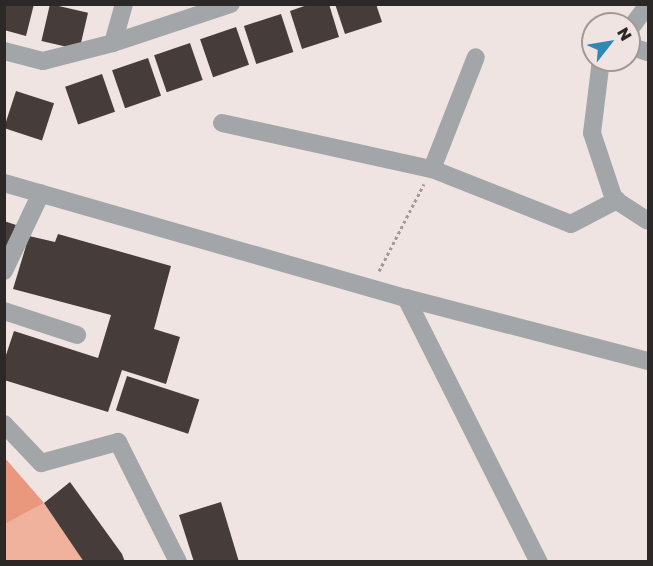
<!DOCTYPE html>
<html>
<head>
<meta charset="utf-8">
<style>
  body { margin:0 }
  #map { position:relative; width:653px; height:566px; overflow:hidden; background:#efe4e1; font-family:"Golos Text",sans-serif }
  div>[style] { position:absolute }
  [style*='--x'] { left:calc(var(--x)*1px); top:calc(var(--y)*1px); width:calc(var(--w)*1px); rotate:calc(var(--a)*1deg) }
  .green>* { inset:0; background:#f0b19d }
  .forest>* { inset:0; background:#e9977d }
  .building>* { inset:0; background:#463d3b; transform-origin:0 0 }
  .path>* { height:3px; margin-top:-1.5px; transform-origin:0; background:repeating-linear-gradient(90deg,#a19997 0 3px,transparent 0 6px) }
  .minor>* { height:18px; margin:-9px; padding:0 9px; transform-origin:9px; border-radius:9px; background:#a2a6a8 }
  span { translate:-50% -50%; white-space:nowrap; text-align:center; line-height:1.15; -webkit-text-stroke:6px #efe4e1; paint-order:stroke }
  .frame { position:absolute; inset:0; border:6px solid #2c2827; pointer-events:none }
  .north { position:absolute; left:581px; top:12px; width:60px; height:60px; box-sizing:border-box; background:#efe4e1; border:2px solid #a19997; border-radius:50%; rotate:59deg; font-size:16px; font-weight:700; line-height:24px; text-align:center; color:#2c2827 }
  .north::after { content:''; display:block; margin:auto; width:21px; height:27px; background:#3187b6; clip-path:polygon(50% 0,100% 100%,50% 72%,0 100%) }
</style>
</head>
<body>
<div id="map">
  <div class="green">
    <i style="clip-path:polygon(44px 503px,84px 561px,5px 562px,5px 524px)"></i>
  </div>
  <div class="forest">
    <i style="clip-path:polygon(4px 457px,44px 503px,5px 524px,4px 524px)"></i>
  </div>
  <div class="building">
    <i style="clip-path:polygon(4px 4px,34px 4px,26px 36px,4px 30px)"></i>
    <i style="left:50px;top:4px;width:39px;height:38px;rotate:13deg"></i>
    <i style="clip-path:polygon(310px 4px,329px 4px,339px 37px,302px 49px,290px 11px)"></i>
    <i style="clip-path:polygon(335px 4px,376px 4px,382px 22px,345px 34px)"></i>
    <i style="left:281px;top:14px;width:40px;height:39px;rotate:72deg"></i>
    <i style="left:236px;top:27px;width:40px;height:38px;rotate:71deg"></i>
    <i style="left:190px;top:43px;width:39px;height:38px;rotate:71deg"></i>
    <i style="left:148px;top:58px;width:40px;height:38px;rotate:71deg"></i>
    <i style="left:102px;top:74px;width:40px;height:39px;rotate:71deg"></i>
    <i style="left:16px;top:91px;width:40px;height:39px;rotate:18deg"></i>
    <i style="clip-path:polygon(4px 221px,16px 225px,4px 255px)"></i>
    <i style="clip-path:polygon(58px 234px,171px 266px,154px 329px,180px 337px,166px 384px,122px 370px,108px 412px,4px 380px,4px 361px,14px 331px,98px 358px,111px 315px,13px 289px,29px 236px,55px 242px)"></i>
    <i style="left:127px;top:376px;width:76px;height:36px;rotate:18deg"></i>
    <i style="clip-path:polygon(70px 482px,122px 554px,125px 562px,84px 562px,44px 503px)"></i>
    <i style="clip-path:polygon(221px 502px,239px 562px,194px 562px,179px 515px)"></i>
  </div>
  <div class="path">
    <i style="--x:379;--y:271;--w:98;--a:-62.7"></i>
  </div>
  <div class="minor">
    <i style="--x:629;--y:30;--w:31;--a:-53"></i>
    <i style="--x:113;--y:43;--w:41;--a:-74.2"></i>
    <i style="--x:629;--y:46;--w:20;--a:18"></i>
    <i style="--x:4;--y:51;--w:40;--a:14.4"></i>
    <i style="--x:43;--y:61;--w:72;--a:-14.4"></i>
    <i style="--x:113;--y:43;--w:124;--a:-18.3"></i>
    <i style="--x:606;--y:60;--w:10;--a:127"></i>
    <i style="--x:600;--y:68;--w:65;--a:97"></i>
    <i style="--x:592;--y:133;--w:70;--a:71.6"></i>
    <i style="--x:614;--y:199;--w:40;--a:32.9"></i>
    <i style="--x:222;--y:123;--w:215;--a:12.4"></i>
    <i style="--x:432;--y:169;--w:149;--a:21.6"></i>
    <i style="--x:571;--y:224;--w:52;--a:-27.6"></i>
    <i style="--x:432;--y:169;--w:120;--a:-68.6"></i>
    <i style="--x:4;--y:183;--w:418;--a:16"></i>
    <i style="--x:406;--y:298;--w:250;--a:14.6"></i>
    <i style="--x:4;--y:271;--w:86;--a:-64.6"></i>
    <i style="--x:406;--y:298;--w:296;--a:63.3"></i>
    <i style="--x:4;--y:311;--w:77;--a:18.2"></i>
    <i style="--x:4;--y:424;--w:54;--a:46.5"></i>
    <i style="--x:41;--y:463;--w:80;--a:-15.3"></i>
    <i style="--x:118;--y:442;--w:134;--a:63.4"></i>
  </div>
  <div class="frame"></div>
  <div class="north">N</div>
</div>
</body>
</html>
